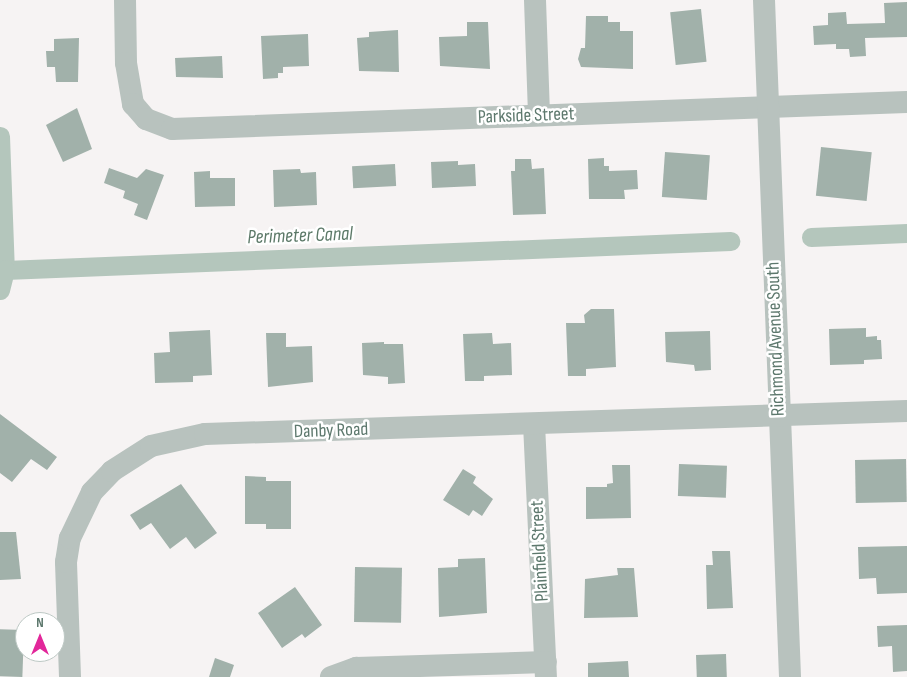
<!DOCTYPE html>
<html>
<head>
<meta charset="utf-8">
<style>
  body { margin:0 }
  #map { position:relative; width:907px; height:677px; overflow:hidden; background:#f6f3f3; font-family:"Sofia Sans Condensed",sans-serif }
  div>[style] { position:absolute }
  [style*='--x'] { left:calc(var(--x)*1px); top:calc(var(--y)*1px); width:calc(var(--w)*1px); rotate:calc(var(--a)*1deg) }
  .canal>* { height:19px; margin:-9.5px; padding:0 9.5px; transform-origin:9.5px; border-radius:9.5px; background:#b4c6bc }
  .building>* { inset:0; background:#a1b1aa; transform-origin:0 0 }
  .minor>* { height:22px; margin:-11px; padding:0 11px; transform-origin:11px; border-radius:11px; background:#b8c2be }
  span { translate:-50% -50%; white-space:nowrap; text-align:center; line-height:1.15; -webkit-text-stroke:5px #fff; paint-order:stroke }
  .street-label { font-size:19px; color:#5d786d }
  .water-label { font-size:20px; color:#5c7968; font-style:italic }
  .north { position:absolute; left:15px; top:612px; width:50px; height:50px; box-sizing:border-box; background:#fff; border:1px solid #bec9c5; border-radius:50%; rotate:0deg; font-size:14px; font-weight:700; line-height:20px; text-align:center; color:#5d786d }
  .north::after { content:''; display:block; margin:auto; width:18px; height:22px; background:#e2279a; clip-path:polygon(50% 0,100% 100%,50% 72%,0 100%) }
</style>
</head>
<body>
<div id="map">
  <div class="canal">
    <i style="--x:0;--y:136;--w:134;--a:87.9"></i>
    <i style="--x:5;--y:270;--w:726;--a:-2.29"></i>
    <i style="--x:811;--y:237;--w:96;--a:-2.4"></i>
    <i style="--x:0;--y:290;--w:21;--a:-76"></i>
  </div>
  <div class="building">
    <i style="clip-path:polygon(907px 2px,907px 37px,865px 38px,866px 56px,850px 57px,849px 49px,836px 49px,836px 44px,814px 45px,813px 26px,828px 25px,828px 13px,846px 12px,847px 24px,885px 23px,884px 3px)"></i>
    <i style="left:701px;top:9px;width:53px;height:31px;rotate:84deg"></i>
    <i style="clip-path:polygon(586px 16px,608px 16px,608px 22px,620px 22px,620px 31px,633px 31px,633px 69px,581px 67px,578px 59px,581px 48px,585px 48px)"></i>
    <i style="clip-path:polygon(467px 22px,488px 22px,490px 69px,440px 66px,439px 37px,467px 36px)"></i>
    <i style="clip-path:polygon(398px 30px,399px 72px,359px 71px,357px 38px,369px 37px,369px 32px)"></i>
    <i style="clip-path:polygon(308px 34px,309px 66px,283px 67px,283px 73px,278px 73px,278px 78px,263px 79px,261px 36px)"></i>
    <i style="clip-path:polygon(79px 38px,78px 82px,56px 82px,55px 67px,47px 67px,46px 51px,54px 51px,54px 39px)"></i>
    <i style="clip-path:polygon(222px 56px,223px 78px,176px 77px,175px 58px)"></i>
    <i style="clip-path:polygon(77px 108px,92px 149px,63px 162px,46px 125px)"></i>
    <i style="left:821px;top:147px;width:51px;height:49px;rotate:6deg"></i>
    <i style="left:665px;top:152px;width:45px;height:45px;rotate:4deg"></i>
    <i style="clip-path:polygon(604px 158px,604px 166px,609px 166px,609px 171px,637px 170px,638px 189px,624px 190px,625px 199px,589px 199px,588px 159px)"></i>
    <i style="clip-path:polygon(515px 159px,531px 159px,532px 169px,544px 168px,546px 214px,513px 215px,511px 171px,515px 171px)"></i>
    <i style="clip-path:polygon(458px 161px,458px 165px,475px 164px,476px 186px,432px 188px,431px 162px)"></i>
    <i style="left:395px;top:164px;width:22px;height:43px;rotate:87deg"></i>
    <i style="clip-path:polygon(109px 168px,137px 178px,146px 169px,164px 175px,147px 220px,134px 215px,138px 204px,123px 198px,125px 191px,104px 183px)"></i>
    <i style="clip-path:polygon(300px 169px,301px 173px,316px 172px,317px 205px,274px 207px,273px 170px)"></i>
    <i style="clip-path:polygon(210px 171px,210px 178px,235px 178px,235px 206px,195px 207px,194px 172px)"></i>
    <i style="clip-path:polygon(591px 309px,614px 309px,616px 367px,586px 369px,586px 376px,568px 376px,566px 323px,585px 323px,584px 315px)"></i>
    <i style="clip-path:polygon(866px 328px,866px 337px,877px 336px,877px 340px,881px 340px,882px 359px,864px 360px,864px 364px,830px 365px,829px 329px)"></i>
    <i style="clip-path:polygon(210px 330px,212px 375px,193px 376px,193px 382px,155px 383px,154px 353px,170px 352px,169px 332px)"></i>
    <i style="clip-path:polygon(710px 331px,711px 370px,695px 371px,694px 365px,666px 362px,665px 332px)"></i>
    <i style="clip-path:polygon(266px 333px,286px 333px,286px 347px,312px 346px,313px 382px,268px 387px)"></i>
    <i style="clip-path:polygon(492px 333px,493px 344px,511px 343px,512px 375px,484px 376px,484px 381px,465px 381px,463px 334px)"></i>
    <i style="clip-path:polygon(384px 342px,384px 344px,403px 344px,405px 383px,388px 384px,388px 377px,363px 375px,362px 343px)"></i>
    <i style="clip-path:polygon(0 414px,57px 457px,47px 470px,31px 459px,12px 482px,0 473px)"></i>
    <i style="left:906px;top:459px;width:43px;height:51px;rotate:89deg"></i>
    <i style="left:679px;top:464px;width:48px;height:32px;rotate:2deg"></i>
    <i style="clip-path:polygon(612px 465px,630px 465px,631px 518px,586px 519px,586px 487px,607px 487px,607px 484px,613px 483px)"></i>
    <i style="clip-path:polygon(463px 469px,476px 477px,473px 483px,493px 499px,482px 516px,473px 510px,469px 516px,443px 500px)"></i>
    <i style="clip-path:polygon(245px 476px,266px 477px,266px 481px,291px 481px,291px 529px,266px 529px,266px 524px,245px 524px)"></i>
    <i style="clip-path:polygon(181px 484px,217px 533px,195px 549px,186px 537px,170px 549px,151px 523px,140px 530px,130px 515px)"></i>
    <i style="clip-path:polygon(0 532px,16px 532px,21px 579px,0 580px)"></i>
    <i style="clip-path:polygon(907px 546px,907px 593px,877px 594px,876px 578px,859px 579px,858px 547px)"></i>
    <i style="clip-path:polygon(712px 551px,730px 551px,733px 608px,707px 609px,706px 565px,713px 565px)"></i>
    <i style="clip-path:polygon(485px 558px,487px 613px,439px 617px,438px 568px,458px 567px,458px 559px)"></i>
    <i style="left:355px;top:567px;width:47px;height:55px;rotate:1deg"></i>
    <i style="clip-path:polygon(617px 568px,634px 568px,638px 617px,584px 618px,585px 579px,618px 575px)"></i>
    <i style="clip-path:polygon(295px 587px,322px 625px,305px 638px,302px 634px,282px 648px,258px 613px)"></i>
    <i style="clip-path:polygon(907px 625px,907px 671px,893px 672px,892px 646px,878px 647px,877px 626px)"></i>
    <i style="left:24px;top:630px;width:47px;height:24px;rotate:92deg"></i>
    <i style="left:726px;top:654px;width:23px;height:30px;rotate:88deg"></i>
    <i style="clip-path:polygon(215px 658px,234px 665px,230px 677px,209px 677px)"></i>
    <i style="clip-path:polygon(628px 661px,629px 677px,588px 677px,588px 663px)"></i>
  </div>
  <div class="minor">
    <i style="--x:125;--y:0;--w:63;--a:89.1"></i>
    <i style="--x:126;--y:63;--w:42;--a:80.3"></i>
    <i style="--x:133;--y:104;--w:20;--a:49"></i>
    <i style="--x:146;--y:119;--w:28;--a:21"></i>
    <i style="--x:172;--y:129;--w:735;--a:-2.1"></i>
    <i style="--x:535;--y:0;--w:115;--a:88"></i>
    <i style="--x:764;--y:0;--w:677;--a:87.8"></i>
    <i style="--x:534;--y:424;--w:253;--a:87.3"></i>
    <i style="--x:70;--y:677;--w:115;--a:-92"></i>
    <i style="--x:66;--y:562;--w:24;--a:-81"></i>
    <i style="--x:70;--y:538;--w:51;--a:-64.4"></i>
    <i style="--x:92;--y:492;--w:29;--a:-46"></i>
    <i style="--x:112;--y:471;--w:46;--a:-32.7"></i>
    <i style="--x:151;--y:446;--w:55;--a:-12.5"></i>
    <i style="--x:205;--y:434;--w:702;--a:-1.88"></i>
    <i style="--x:331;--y:677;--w:27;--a:-20"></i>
    <i style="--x:356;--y:668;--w:190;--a:-1.8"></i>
  </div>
  <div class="street-label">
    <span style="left:526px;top:116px;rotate:-2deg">Parkside Street</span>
    <span style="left:776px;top:339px;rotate:-92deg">Richmond Avenue South</span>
    <span style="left:331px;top:431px;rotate:-2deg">Danby Road</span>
    <span style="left:540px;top:551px;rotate:-93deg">Plainfield Street</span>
  </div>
  <div class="water-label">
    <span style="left:300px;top:236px;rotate:-2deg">Perimeter Canal</span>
  </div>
  <div class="north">N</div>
</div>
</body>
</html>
